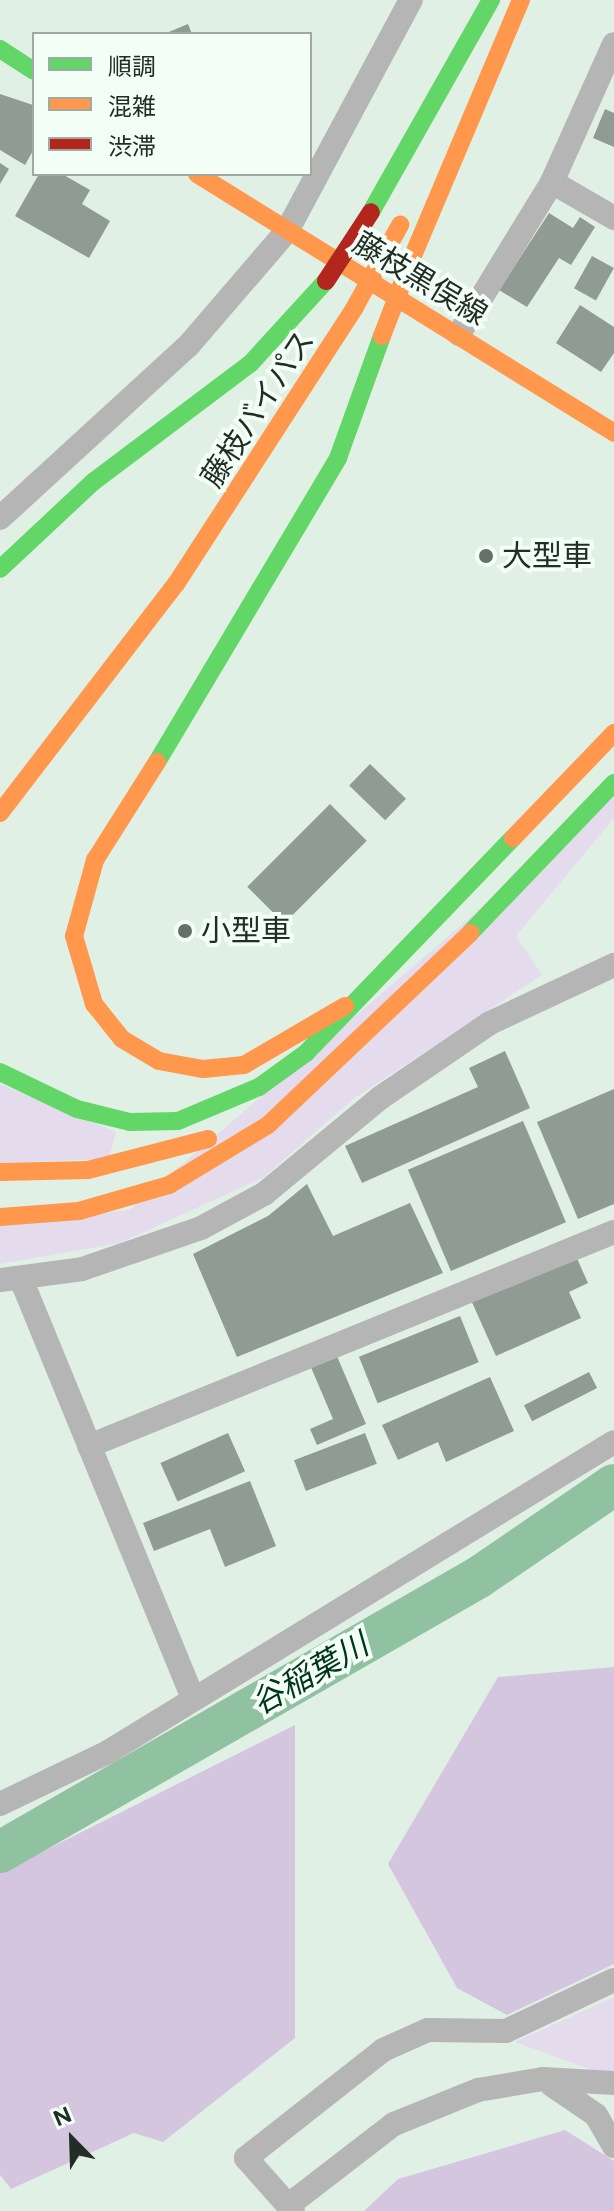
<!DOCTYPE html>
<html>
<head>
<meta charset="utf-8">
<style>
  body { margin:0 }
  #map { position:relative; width:614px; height:2211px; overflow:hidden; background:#e0f0e5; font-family:Figtree,"Noto Sans JP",sans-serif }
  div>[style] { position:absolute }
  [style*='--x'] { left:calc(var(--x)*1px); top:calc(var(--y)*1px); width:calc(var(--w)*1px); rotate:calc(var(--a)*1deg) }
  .green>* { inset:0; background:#e4dced }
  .forest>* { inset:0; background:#d5c6e0 }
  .river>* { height:42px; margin:-21px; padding:0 21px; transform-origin:21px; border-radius:21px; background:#90c2a2 }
  .building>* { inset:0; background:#8f9b93; transform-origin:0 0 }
  .street>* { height:24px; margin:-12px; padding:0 12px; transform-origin:12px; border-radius:12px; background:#b5b5b6 }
  .fast>* { height:18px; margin:-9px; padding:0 9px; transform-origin:9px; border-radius:9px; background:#63d668 }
  .slow>* { height:18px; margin:-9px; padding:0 9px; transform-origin:9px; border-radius:9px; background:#ff974d }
  .slow-bridge>* { height:18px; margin:-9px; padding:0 9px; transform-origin:9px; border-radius:9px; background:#ff974d }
  .jam-bridge>* { height:18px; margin:-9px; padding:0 9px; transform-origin:9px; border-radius:9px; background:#b3261e }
  .dots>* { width:22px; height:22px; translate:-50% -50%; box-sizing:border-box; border:4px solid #f3fef6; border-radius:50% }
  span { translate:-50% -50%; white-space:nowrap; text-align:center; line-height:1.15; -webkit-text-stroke:8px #f3fef6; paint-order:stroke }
  .street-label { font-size:30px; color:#222d26 }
  .poi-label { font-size:30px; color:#222d26 }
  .left { translate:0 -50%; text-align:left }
  .water-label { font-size:32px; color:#00351b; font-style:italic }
  .legend { position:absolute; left:32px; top:32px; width:280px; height:144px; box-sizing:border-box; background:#f3fef6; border:2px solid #9faaa3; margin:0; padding:10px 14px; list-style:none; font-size:24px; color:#222d26 }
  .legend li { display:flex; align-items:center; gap:16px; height:40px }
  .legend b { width:40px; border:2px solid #9faaa3 }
  .north { position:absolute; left:32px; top:2099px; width:80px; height:80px; -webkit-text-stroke:6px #f3fef6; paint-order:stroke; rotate:337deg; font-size:22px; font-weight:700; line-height:32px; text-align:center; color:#222d26 }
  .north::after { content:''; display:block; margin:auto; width:28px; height:36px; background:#222d26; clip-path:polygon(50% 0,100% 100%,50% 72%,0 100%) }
</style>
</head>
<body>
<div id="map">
  <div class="green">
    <i style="clip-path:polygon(614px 794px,614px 818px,516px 936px,542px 975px,353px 1099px,264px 1177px,120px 1243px,0 1264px,0 1225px,129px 1210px)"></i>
    <i style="clip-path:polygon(0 1084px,116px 1132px,109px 1159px,0 1163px)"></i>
    <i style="clip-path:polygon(614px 1997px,614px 2078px,515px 2042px)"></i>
  </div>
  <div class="forest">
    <i style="clip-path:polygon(614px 1667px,614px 1964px,507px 2015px,457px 1988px,388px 1864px,498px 1677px)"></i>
    <i style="clip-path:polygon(295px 1725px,295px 2038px,163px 2142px,134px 2133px,11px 2189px,0 2175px,0 1873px)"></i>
    <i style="clip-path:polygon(565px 2130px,614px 2161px,614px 2211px,364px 2211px,398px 2179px)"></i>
  </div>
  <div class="river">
    <i style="--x:0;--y:1852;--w:552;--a:-29.86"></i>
    <i style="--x:479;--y:1577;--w:163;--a:-34.3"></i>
  </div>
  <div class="building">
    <i style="clip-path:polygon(188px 24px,192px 34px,164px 34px)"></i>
    <i style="clip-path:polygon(0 94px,33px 105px,34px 149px,25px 165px,0 150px)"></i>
    <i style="clip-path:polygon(605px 109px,614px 113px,614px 147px,593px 138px)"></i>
    <i style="clip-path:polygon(0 163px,9px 169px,0 184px)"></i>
    <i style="clip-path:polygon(39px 174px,62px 174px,90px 190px,82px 204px,110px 221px,89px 258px,15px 216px)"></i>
    <i style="clip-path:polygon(549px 213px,573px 228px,580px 217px,595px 227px,571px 265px,559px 258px,527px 307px,499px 290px)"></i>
    <i style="left:592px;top:256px;width:25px;height:37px;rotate:29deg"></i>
    <i style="clip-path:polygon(580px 305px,614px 327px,614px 353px,601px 372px,556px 343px)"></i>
    <i style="left:370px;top:764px;width:50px;height:30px;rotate:44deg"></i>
    <i style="left:330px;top:804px;width:52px;height:117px;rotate:45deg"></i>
    <i style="clip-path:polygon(505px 1051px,530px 1108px,362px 1183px,345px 1146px,478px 1087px,469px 1068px)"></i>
    <i style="clip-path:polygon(614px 1089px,614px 1204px,578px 1219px,537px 1122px)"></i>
    <i style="left:523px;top:1121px;width:110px;height:125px;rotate:67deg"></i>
    <i style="clip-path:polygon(307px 1184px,333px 1236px,410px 1203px,443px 1273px,237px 1357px,193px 1254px,268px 1216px)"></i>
    <i style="clip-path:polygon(575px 1254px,588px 1283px,569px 1292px,581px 1318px,496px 1356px,471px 1300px)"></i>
    <i style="left:460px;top:1316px;width:50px;height:109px;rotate:68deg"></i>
    <i style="clip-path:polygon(336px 1354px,366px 1424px,317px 1445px,310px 1429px,333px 1419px,310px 1365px)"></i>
    <i style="left:589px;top:1372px;width:18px;height:73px;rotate:63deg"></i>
    <i style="clip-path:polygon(490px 1377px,514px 1431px,446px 1462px,438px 1442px,398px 1460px,382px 1425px)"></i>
    <i style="left:228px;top:1433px;width:42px;height:74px;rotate:66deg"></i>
    <i style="left:365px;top:1433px;width:33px;height:76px;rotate:69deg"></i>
    <i style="clip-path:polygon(250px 1481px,276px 1546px,225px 1567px,210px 1529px,154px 1551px,143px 1523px)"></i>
  </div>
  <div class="street">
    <i style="--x:552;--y:182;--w:72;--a:30.1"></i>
    <i style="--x:459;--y:334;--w:178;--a:-58.5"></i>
    <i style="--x:552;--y:182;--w:151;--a:-65.8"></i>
    <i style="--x:0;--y:518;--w:255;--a:-42.5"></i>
    <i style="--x:188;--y:346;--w:152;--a:-49.3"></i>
    <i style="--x:287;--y:231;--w:262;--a:-61.8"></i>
    <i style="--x:21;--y:1279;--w:454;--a:67.7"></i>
    <i style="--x:0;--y:1280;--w:83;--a:-7.6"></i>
    <i style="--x:82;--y:1269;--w:126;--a:-19"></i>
    <i style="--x:201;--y:1228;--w:72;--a:-28.4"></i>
    <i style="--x:264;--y:1194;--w:151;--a:-39.6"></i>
    <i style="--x:380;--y:1098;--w:133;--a:-34.3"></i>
    <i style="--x:490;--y:1023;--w:137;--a:-25.1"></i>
    <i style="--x:89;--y:1446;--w:567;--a:-22.18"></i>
    <i style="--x:0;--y:1804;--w:120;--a:-25.7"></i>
    <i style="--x:108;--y:1752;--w:593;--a:-31.49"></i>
    <i style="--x:552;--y:2085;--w:53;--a:34.3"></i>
    <i style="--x:596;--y:2115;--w:36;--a:60"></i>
    <i style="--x:290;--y:2204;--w:131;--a:-37.6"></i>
    <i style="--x:394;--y:2124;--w:91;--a:-22"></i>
    <i style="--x:478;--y:2090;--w:66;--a:-9.6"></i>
    <i style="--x:543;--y:2079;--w:71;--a:3.2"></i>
    <i style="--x:293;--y:2211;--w:71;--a:-131.6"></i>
    <i style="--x:246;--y:2158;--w:174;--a:-38.2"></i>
    <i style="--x:383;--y:2050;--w:49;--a:-24"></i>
    <i style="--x:428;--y:2030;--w:78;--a:0.7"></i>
    <i style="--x:506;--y:2031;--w:119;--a:-25.3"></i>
  </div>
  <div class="fast">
    <i style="--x:0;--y:49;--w:40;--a:32.9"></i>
    <i style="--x:371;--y:212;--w:244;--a:-60.5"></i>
    <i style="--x:0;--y:569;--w:127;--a:-43.1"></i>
    <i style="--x:93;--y:482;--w:198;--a:-37"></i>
    <i style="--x:251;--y:363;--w:111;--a:-47.6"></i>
    <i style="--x:157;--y:762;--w:354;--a:-59.2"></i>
    <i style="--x:338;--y:458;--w:130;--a:-70.2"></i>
    <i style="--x:470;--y:933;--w:208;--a:-46.2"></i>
    <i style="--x:0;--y:1072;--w:85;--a:25.7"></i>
    <i style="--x:77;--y:1109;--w:55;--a:13.8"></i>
    <i style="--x:130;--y:1122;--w:48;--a:-1.2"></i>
    <i style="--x:178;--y:1121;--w:88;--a:-22.8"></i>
    <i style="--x:259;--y:1087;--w:58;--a:-35.9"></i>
    <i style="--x:306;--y:1053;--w:298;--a:-46.1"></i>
  </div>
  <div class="slow">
    <i style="--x:197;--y:174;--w:491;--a:31.8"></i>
    <i style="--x:412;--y:258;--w:280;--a:-67.1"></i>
    <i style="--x:157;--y:762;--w:116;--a:122.3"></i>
    <i style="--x:95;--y:860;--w:79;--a:105.4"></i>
    <i style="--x:74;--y:936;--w:71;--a:73.6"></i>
    <i style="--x:94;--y:1004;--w:45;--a:51.3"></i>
    <i style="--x:122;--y:1039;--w:43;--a:30.7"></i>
    <i style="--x:159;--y:1061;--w:45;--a:10.3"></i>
    <i style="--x:203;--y:1069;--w:41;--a:-5.6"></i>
    <i style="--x:244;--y:1065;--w:117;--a:-30.3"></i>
    <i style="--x:0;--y:813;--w:289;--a:-52.5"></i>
    <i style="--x:176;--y:584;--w:330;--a:-57.1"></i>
    <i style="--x:513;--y:838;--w:146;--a:-46.1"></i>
    <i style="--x:0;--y:1172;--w:88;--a:-1.3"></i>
    <i style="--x:88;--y:1170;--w:124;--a:-14.5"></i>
    <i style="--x:0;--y:1217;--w:79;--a:-4.3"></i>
    <i style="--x:79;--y:1211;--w:94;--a:-16.1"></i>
    <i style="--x:169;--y:1185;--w:116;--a:-31.2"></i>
    <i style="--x:268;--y:1125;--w:279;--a:-43.5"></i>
  </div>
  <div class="slow-bridge">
    <i style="--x:355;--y:307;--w:94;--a:-61.2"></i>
    <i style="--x:382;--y:336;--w:84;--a:-69"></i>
  </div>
  <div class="jam-bridge">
    <i style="--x:326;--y:281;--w:82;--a:-56.9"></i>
  </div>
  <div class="dots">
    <i style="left:486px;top:556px;background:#647169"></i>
    <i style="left:185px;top:931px;background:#647169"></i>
  </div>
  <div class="street-label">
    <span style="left:420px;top:279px;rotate:31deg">藤枝黒俣線</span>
    <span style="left:258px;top:409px;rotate:-57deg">藤枝バイパス</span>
  </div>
  <div class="poi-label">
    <span class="left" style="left:502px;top:556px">大型車</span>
    <span class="left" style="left:201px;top:931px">小型車</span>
  </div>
  <div class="water-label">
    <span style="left:310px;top:1674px;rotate:-30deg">谷稲葉川</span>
  </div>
  <ul class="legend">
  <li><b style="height:10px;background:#63d668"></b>順調</li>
  <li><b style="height:10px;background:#ff974d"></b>混雑</li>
  <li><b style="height:10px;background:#b3261e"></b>渋滞</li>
  </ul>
  <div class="north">N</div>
</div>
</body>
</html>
